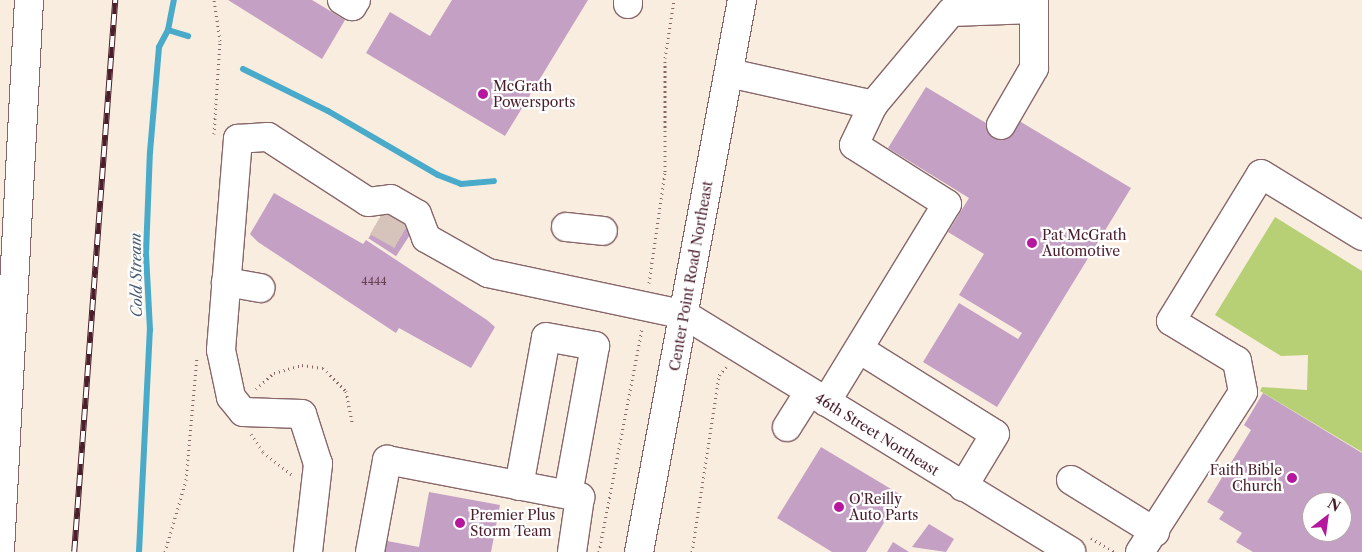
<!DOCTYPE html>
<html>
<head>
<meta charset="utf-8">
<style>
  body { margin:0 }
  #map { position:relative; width:1362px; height:552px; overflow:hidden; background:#f9eddf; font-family:"Libre Caslon Text",serif }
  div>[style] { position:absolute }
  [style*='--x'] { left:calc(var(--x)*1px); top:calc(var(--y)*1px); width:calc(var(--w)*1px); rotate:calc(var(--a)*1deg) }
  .green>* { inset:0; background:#b8d075 }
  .stream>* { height:6px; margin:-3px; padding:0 3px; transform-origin:3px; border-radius:3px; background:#49aac9 }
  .building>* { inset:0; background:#c4a0c5; transform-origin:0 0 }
  .minor-tunnel>* { height:28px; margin-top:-14px; transform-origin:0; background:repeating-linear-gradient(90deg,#d6c4bb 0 28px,transparent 0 42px) }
  .path>* { height:3px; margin-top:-1.5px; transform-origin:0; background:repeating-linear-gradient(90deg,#87676a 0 1px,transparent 0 5px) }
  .roads { filter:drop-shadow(1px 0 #87676a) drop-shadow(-1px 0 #87676a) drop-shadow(0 1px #87676a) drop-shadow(0 -1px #87676a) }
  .minor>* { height:28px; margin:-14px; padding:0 14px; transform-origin:14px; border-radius:14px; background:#fff }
  .major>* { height:28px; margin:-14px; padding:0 14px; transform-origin:14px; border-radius:14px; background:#fff }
  .highway>* { height:28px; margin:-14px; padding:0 14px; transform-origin:14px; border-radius:14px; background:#fff }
  .rail>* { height:5.5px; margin-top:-2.75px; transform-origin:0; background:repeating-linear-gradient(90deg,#fff 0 11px,#4a1f2b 0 22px); box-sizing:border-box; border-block:1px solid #4a1f2b }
  .dots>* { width:14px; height:14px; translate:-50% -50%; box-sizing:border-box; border:2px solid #fff; border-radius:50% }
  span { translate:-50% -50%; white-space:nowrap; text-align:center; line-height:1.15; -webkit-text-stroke:4.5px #fff; paint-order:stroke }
  .number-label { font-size:11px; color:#683f52 }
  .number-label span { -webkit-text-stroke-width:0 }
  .poi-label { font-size:14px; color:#4a1f2b }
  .left { translate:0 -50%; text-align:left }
  .right { translate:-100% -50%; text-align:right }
  .street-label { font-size:14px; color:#4a1f2b }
  .water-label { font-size:15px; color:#4a5e72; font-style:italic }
  .north { position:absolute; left:1302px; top:492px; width:50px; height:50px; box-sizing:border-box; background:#fff; border:1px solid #b7a5aa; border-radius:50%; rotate:30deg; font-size:14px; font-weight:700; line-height:20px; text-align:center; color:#4a1f2b }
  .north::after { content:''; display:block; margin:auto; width:18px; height:22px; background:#b5179e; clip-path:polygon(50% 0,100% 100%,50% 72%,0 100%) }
</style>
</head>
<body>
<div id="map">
  <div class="green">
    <i style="clip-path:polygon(1275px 217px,1362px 271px,1362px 452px,1260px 391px,1262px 387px,1307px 390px,1308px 355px,1281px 356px,1215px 315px)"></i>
  </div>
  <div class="stream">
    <i style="--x:168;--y:30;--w:21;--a:17"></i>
    <i style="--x:243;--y:69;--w:95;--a:26.3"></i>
    <i style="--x:328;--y:111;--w:127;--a:30.2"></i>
    <i style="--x:438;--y:175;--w:25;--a:21"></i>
    <i style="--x:461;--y:184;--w:33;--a:-5"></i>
    <i style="--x:139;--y:552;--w:222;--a:-87.2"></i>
    <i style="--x:150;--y:330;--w:76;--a:-93"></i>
    <i style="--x:146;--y:254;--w:102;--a:-87.8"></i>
    <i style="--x:150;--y:152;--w:105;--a:-85.1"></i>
    <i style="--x:159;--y:47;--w:19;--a:-62"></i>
    <i style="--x:168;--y:30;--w:31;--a:-79"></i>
  </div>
  <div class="building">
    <i style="clip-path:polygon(228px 0,312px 0,345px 20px,322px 59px)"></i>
    <i style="clip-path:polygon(452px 0,588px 0,505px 136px,366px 53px,390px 12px,430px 36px)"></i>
    <i style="clip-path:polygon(926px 87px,1006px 135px,1016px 119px,1131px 188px,997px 407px,923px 362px,959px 303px,1018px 339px,1022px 333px,959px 295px,984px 254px,948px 232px,969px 198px,888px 148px)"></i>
    <i style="clip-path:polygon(274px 193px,363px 244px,366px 240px,487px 320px,495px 327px,471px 368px,399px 328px,396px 333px,258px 242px,250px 234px)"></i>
    <i style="left:388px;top:208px;width:33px;height:36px;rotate:33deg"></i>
    <i style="clip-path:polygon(evenodd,1263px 393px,1362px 453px,1362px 552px,1253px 552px,1236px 542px,1242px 533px,1219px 519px,1224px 512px,1207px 502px,1251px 430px,1244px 425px,1263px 393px,1312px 502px,1342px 502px,1342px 532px,1312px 532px,1312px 502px)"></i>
    <i style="clip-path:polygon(821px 447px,901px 495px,866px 552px,832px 552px,777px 518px)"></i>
    <i style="clip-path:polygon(429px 492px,500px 505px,491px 552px,379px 552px,382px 540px,419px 547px)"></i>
    <i style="clip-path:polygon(929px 524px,954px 539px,946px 552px,912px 547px)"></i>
    <i style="clip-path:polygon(893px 542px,909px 552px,887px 552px)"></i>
  </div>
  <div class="minor-tunnel">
    <i style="--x:377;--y:222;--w:38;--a:30"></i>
  </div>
  <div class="path">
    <i style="--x:214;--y:134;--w:93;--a:-86.3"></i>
    <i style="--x:220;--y:41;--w:41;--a:-98.3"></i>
    <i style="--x:649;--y:283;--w:112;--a:-81.8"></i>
    <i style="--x:665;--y:172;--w:114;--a:-90"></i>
    <i style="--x:665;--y:58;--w:59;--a:-81.2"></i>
    <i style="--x:256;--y:389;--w:24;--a:-42"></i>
    <i style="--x:274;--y:373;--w:29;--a:-16"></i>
    <i style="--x:302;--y:365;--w:21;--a:8"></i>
    <i style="--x:323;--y:368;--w:33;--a:45"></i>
    <i style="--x:346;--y:391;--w:33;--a:79"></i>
    <i style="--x:251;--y:434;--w:22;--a:56"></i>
    <i style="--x:263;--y:452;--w:37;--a:38"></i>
    <i style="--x:1091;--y:538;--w:27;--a:31"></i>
    <i style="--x:165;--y:552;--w:75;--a:-73.7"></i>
    <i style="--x:186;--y:480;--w:123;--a:-84.9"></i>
    <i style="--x:599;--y:552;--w:227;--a:-79.1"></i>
    <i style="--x:692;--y:552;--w:179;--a:-81.3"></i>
    <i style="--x:719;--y:375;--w:11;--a:-49"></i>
  </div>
  <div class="roads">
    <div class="minor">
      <i style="--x:342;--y:0;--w:12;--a:31"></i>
      <i style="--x:352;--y:6;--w:7;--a:-56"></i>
      <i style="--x:628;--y:4;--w:4;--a:-90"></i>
      <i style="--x:729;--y:73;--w:148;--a:12.5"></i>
      <i style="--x:873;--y:105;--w:121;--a:-50"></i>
      <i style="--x:951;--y:12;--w:83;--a:-2.1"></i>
      <i style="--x:1001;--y:125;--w:66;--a:-59.9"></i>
      <i style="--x:1034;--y:68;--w:68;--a:-90"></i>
      <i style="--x:566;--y:227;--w:37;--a:6"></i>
      <i style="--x:226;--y:282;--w:35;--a:10"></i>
      <i style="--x:859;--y:349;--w:160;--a:32"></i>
      <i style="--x:995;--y:434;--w:62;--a:121.1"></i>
      <i style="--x:826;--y:402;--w:232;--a:-58.6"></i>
      <i style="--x:947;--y:204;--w:110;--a:-147.6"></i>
      <i style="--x:854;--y:145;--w:44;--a:-64.6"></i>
      <i style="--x:787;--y:427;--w:41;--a:-57.8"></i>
      <i style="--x:1071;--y:480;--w:99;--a:31.8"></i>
      <i style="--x:519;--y:486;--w:151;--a:-79.7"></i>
      <i style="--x:546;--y:337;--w:50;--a:10.4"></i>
      <i style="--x:595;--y:346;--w:151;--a:100.3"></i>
      <i style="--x:308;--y:552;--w:89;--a:-83.5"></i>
      <i style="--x:318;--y:464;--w:52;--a:-107.7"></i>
      <i style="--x:302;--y:414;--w:59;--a:-178.1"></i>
      <i style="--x:243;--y:412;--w:19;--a:-129"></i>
      <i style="--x:231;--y:397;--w:48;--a:-102"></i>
      <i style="--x:221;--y:350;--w:212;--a:-85.4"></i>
      <i style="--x:238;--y:139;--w:30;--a:-4"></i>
      <i style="--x:268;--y:137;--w:119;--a:33"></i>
      <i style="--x:368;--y:202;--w:23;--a:-7"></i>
      <i style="--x:391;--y:199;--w:30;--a:30"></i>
      <i style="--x:417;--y:214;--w:26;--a:69"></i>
      <i style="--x:426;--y:238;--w:71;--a:29.4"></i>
      <i style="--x:488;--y:273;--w:201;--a:12"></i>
      <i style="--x:685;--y:315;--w:453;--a:31.5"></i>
      <i style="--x:370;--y:552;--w:94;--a:-79.5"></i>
      <i style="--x:387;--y:460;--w:197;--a:10.9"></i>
      <i style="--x:580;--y:497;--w:56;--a:98.3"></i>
      <i style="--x:1140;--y:552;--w:190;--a:-57.2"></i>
      <i style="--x:1243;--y:392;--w:32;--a:-101"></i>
      <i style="--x:1237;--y:361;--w:77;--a:-148.8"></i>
      <i style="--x:1171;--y:321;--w:172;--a:-58.5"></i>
      <i style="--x:1261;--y:174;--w:119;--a:31.5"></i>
    </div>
    <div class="major">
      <i style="--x:639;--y:552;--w:562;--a:-79.43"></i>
    </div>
    <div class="highway">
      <i style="--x:0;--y:550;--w:551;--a:-86.98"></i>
    </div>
  </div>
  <div class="rail">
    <i style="--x:74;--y:552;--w:554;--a:-85.75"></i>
  </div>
  <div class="dots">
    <i style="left:483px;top:94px;background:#b5179e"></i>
    <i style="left:1032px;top:243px;background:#b5179e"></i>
    <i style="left:1292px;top:478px;background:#b5179e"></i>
    <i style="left:839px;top:507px;background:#b5179e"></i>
    <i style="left:460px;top:523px;background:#b5179e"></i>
  </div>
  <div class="number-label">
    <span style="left:374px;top:281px">4444</span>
  </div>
  <div class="poi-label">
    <span class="left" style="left:493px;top:94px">McGrath<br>Powersports</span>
    <span class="left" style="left:1042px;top:243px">Pat McGrath<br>Automotive</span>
    <span class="right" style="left:1282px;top:478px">Faith Bible<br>Church</span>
    <span class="left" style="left:849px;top:507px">O'Reilly<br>Auto Parts</span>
    <span class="left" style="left:470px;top:523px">Premier Plus<br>Storm Team</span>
  </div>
  <div class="street-label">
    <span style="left:691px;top:276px;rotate:-80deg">Center Point Road Northeast</span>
    <span style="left:877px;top:434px;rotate:32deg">46th Street Northeast</span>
  </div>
  <div class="water-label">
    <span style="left:136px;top:275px;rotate:-91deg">Cold Stream</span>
  </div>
  <div class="north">N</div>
</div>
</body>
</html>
